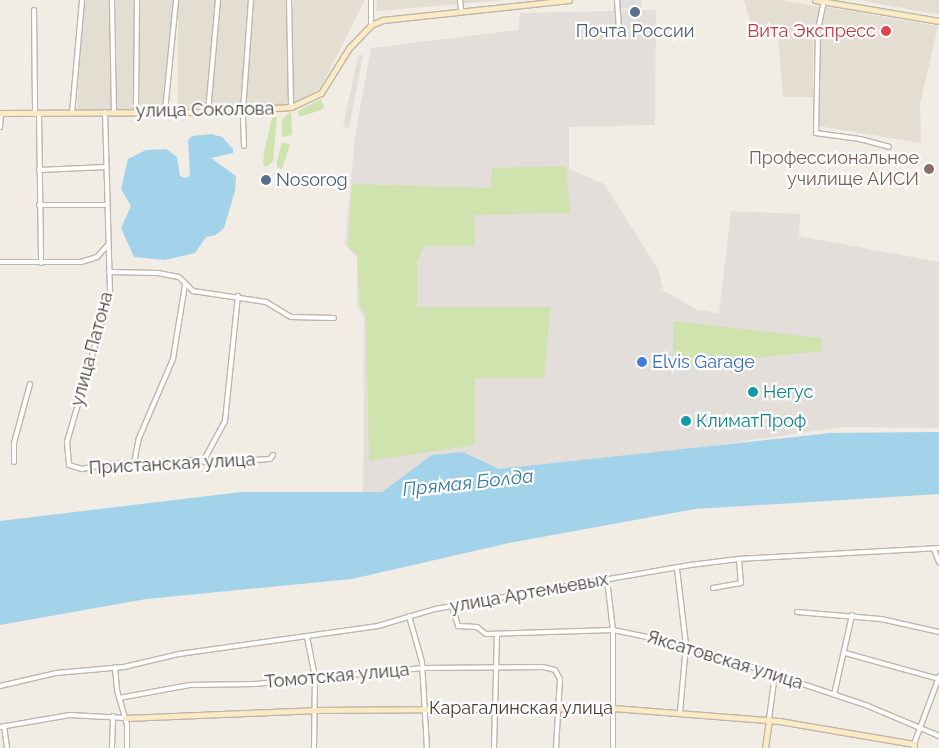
<!DOCTYPE html>
<html>
<head>
<meta charset="utf-8">
<style>
  body { margin:0 }
  #map { position:relative; width:939px; height:748px; overflow:hidden; background:#f1ece4; font-family:Raleway,sans-serif }
  div>[style] { position:absolute }
  [style*='--x'] { left:calc(var(--x)*1px); top:calc(var(--y)*1px); width:calc(var(--w)*1px); rotate:calc(var(--a)*1deg) }
  .residential>* { inset:0; background:#e4ddd2; transform-origin:0 0 }
  .industrial>* { inset:0; background:#e3ded9 }
  .green>* { inset:0; background:#cfe3ae }
  .parking>* { inset:0; background:#e1dfdc }
  .water>* { inset:0; background:#a3d2eb }
  .roads { filter:drop-shadow(1px 0 #beb6aa) drop-shadow(-1px 0 #beb6aa) drop-shadow(0 1px #beb6aa) drop-shadow(0 -1px #beb6aa) }
  .street>* { height:4px; margin:-2px; padding:0 2px; transform-origin:2px; border-radius:2px; background:#fff }
  .secondary>* { height:5px; margin:-2.5px; padding:0 2.5px; transform-origin:2.5px; border-radius:2.5px; background:#fbeac4 }
  .dots>* { width:14px; height:14px; translate:-50% -50%; box-sizing:border-box; border:2px solid #fff; border-radius:50% }
  span { translate:-50% -50%; white-space:nowrap; text-align:center; line-height:1.15; -webkit-text-stroke:4.5px #fff; paint-order:stroke }
  .service-label { font-size:18px; color:#4e5e75 }
  .left { translate:0 -50%; text-align:left }
  .health-label { font-size:18px; color:#be3a42 }
  .right { translate:-100% -50%; text-align:right }
  .street-label { font-size:18px; color:#423c34 }
  .education-label { font-size:18px; color:#785e54 }
  .shop-label { font-size:18px; color:#366cbe }
  .culture-label { font-size:18px; color:#0d838f }
  .water-label { font-size:19px; color:#3379a0; font-style:italic }
</style>
</head>
<body>
<div id="map">
  <div class="residential">
    <i style="clip-path:polygon(83px 0,110px 0,111px 110px,77px 110px)"></i>
    <i style="clip-path:polygon(116px 0,135px 0,133px 110px,117px 110px)"></i>
    <i style="clip-path:polygon(140px 0,174px 0,164px 110px,140px 111px)"></i>
    <i style="left:178px;top:0;width:39px;height:111px"></i>
    <i style="clip-path:polygon(220px 0,250px 0,243px 106px,210px 110px)"></i>
    <i style="clip-path:polygon(252px 0,287px 0,288px 104px,244px 110px)"></i>
    <i style="clip-path:polygon(293px 0,365px 0,321px 87px,293px 105px)"></i>
    <i style="clip-path:polygon(377px 0,506px 0,376px 11px)"></i>
    <i style="clip-path:polygon(744px 0,779px 0,820px 7px,813px 35px,813px 97px,783px 97px,778px 36px,753px 33px)"></i>
    <i style="clip-path:polygon(859px 0,939px 0,939px 14px,924px 12px)"></i>
    <i style="clip-path:polygon(826px 7px,938px 26px,920px 104px,921px 143px,818px 126px,820px 34px)"></i>
  </div>
  <div class="industrial">
    <i style="clip-path:polygon(656px 10px,655px 125px,569px 127px,569px 169px,604px 184px,658px 269px,663px 290px,697px 310px,719px 313px,731px 211px,800px 214px,799px 236px,939px 262px,939px 428px,843px 427px,363px 496px,364px 317px,357px 307px,357px 257px,345px 245px,355px 137px,371px 48px,518px 30px,520px 13px)"></i>
    <i style="clip-path:polygon(358px 55px,363px 55px,349px 128px,343px 127px)"></i>
  </div>
  <div class="green">
    <i style="clip-path:polygon(321px 99px,324px 107px,321px 110px,299px 117px,298px 111px)"></i>
    <i style="clip-path:polygon(291px 111px,292px 135px,282px 137px,282px 120px)"></i>
    <i style="clip-path:polygon(277px 116px,273px 161px,266px 167px,263px 165px,264px 153px,272px 118px)"></i>
    <i style="clip-path:polygon(282px 142px,290px 145px,282px 169px,277px 167px,277px 161px)"></i>
    <i style="clip-path:polygon(566px 166px,570px 213px,474px 215px,475px 246px,425px 246px,417px 261px,417px 307px,551px 307px,544px 378px,475px 378px,475px 445px,369px 461px,366px 315px,360px 306px,357px 255px,348px 247px,352px 184px,491px 188px,492px 168px)"></i>
    <i style="clip-path:polygon(673px 321px,821px 338px,823px 351px,673px 366px)"></i>
  </div>
  <div class="parking">
    <i style="clip-path:polygon(619px 0,641px 0,642px 7px,620px 9px)"></i>
  </div>
  <div class="water">
    <i style="clip-path:polygon(211px 134px,222px 137px,233px 149px,233px 153px,211px 158px,236px 176px,235px 191px,224px 228px,216px 235px,206px 237px,195px 253px,165px 260px,134px 257px,121px 228px,131px 206px,121px 189px,128px 159px,146px 150px,166px 149px,177px 157px,180px 176px,185px 178px,190px 176px,188px 140px,192px 136px)"></i>
    <i style="clip-path:polygon(939px 432px,939px 494px,695px 509px,509px 543px,352px 579px,146px 599px,0 625px,0 521px,241px 492px,382px 492px,432px 455px,463px 452px,499px 469px,830px 433px)"></i>
  </div>
  <div class="roads">
    <div class="street">
      <i style="--x:112;--y:0;--w:112;--a:89"></i>
      <i style="--x:289;--y:0;--w:107;--a:88.9"></i>
      <i style="--x:460;--y:0;--w:10;--a:84"></i>
      <i style="--x:617;--y:0;--w:31;--a:86"></i>
      <i style="--x:824;--y:1;--w:30;--a:102"></i>
      <i style="--x:818;--y:30;--w:103;--a:91.1"></i>
      <i style="--x:816;--y:133;--w:44;--a:7.8"></i>
      <i style="--x:860;--y:139;--w:30;--a:15"></i>
      <i style="--x:34;--y:10;--w:104;--a:89.4"></i>
      <i style="--x:371;--y:25;--w:25;--a:-90"></i>
      <i style="--x:165;--y:111;--w:112;--a:-84.3"></i>
      <i style="--x:105;--y:112;--w:182;--a:88.4"></i>
      <i style="--x:110;--y:294;--w:154;--a:106.2"></i>
      <i style="--x:67;--y:442;--w:23;--a:85"></i>
      <i style="--x:69;--y:465;--w:14;--a:17"></i>
      <i style="--x:82;--y:469;--w:26;--a:-11"></i>
      <i style="--x:108;--y:464;--w:90;--a:-2.5"></i>
      <i style="--x:198;--y:460;--w:11;--a:15"></i>
      <i style="--x:209;--y:463;--w:61;--a:-3.8"></i>
      <i style="--x:270;--y:459;--w:5;--a:-53"></i>
      <i style="--x:136;--y:112;--w:112;--a:-89.5"></i>
      <i style="--x:208;--y:112;--w:112;--a:-84.9"></i>
      <i style="--x:39;--y:113;--w:150;--a:89.2"></i>
      <i style="--x:72;--y:113;--w:113;--a:-84.9"></i>
      <i style="--x:0;--y:127;--w:14;--a:-86"></i>
      <i style="--x:244;--y:146;--w:35;--a:-92"></i>
      <i style="--x:243;--y:111;--w:111;--a:-85.9"></i>
      <i style="--x:39;--y:170;--w:67;--a:-2.6"></i>
      <i style="--x:39;--y:205;--w:68;--a:0"></i>
      <i style="--x:0;--y:262;--w:81;--a:0"></i>
      <i style="--x:81;--y:262;--w:17;--a:-17"></i>
      <i style="--x:97;--y:257;--w:15;--a:-48"></i>
      <i style="--x:109;--y:272;--w:49;--a:1.2"></i>
      <i style="--x:158;--y:273;--w:21;--a:11"></i>
      <i style="--x:179;--y:277;--w:20;--a:45"></i>
      <i style="--x:193;--y:291;--w:74;--a:8.6"></i>
      <i style="--x:266;--y:302;--w:29;--a:31"></i>
      <i style="--x:291;--y:317;--w:43;--a:1.3"></i>
      <i style="--x:204;--y:460;--w:44;--a:-61.7"></i>
      <i style="--x:225;--y:421;--w:126;--a:-84.1"></i>
      <i style="--x:14;--y:462;--w:19;--a:-90"></i>
      <i style="--x:14;--y:443;--w:61;--a:-74.8"></i>
      <i style="--x:134;--y:463;--w:25;--a:-79"></i>
      <i style="--x:139;--y:438;--w:86;--a:-66.7"></i>
      <i style="--x:173;--y:359;--w:75;--a:-80.8"></i>
      <i style="--x:934;--y:549;--w:14;--a:69"></i>
      <i style="--x:677;--y:569;--w:77;--a:83.2"></i>
      <i style="--x:686;--y:645;--w:67;--a:95.1"></i>
      <i style="--x:607;--y:579;--w:51;--a:83.3"></i>
      <i style="--x:613;--y:630;--w:118;--a:90"></i>
      <i style="--x:713;--y:588;--w:28;--a:-10"></i>
      <i style="--x:741;--y:583;--w:24;--a:-95"></i>
      <i style="--x:452;--y:606;--w:21;--a:73"></i>
      <i style="--x:458;--y:626;--w:19;--a:3"></i>
      <i style="--x:477;--y:627;--w:11;--a:38"></i>
      <i style="--x:486;--y:634;--w:127;--a:-1.8"></i>
      <i style="--x:613;--y:630;--w:75;--a:11.6"></i>
      <i style="--x:686;--y:645;--w:192;--a:18.5"></i>
      <i style="--x:868;--y:706;--w:77;--a:22.9"></i>
      <i style="--x:797;--y:612;--w:84;--a:4.8"></i>
      <i style="--x:881;--y:619;--w:59;--a:12.6"></i>
      <i style="--x:409;--y:616;--w:48;--a:74.2"></i>
      <i style="--x:422;--y:662;--w:86;--a:86.7"></i>
      <i style="--x:307;--y:637;--w:41;--a:78.7"></i>
      <i style="--x:315;--y:677;--w:71;--a:90.8"></i>
      <i style="--x:845;--y:653;--w:98;--a:15.5"></i>
      <i style="--x:115;--y:667;--w:23;--a:85"></i>
      <i style="--x:117;--y:690;--w:35;--a:74"></i>
      <i style="--x:127;--y:724;--w:24;--a:90"></i>
      <i style="--x:0;--y:686;--w:57;--a:-13.1"></i>
      <i style="--x:56;--y:673;--w:68;--a:-5"></i>
      <i style="--x:124;--y:667;--w:57;--a:-13.3"></i>
      <i style="--x:179;--y:654;--w:201;--a:-8"></i>
      <i style="--x:378;--y:626;--w:59;--a:-16.6"></i>
      <i style="--x:435;--y:609;--w:259;--a:-9.8"></i>
      <i style="--x:690;--y:565;--w:49;--a:-7"></i>
      <i style="--x:739;--y:559;--w:200;--a:-3.1"></i>
      <i style="--x:834;--y:695;--w:82;--a:-77.3"></i>
      <i style="--x:119;--y:698;--w:72;--a:-10.4"></i>
      <i style="--x:190;--y:685;--w:65;--a:-0.9"></i>
      <i style="--x:255;--y:684;--w:169;--a:-5.4"></i>
      <i style="--x:423;--y:668;--w:120;--a:-0.5"></i>
      <i style="--x:543;--y:667;--w:12;--a:14"></i>
      <i style="--x:555;--y:670;--w:10;--a:61"></i>
      <i style="--x:560;--y:679;--w:69;--a:93.3"></i>
      <i style="--x:769;--y:719;--w:45;--a:-82.4"></i>
      <i style="--x:4;--y:726;--w:22;--a:82"></i>
      <i style="--x:0;--y:727;--w:71;--a:-9.7"></i>
      <i style="--x:70;--y:715;--w:55;--a:3.1"></i>
      <i style="--x:914;--y:744;--w:72;--a:-69.5"></i>
      <i style="--x:112;--y:748;--w:32;--a:-88"></i>
      <i style="--x:494;--y:748;--w:113;--a:-88.5"></i>
    </div>
    <div class="secondary">
      <i style="--x:815;--y:0;--w:126;--a:9.6"></i>
      <i style="--x:0;--y:113;--w:208;--a:-0.3"></i>
      <i style="--x:208;--y:112;--w:83;--a:-3.4"></i>
      <i style="--x:291;--y:107;--w:33;--a:-25"></i>
      <i style="--x:321;--y:93;--w:53;--a:-58.1"></i>
      <i style="--x:349;--y:48;--w:32;--a:-46"></i>
      <i style="--x:371;--y:25;--w:13;--a:-23"></i>
      <i style="--x:383;--y:20;--w:187;--a:-6.1"></i>
      <i style="--x:125;--y:718;--w:188;--a:-2.4"></i>
      <i style="--x:313;--y:710;--w:300;--a:-0.4"></i>
      <i style="--x:613;--y:708;--w:167;--a:4.5"></i>
      <i style="--x:779;--y:721;--w:137;--a:9.7"></i>
      <i style="--x:914;--y:744;--w:4;--a:104"></i>
      <i style="--x:765;--y:748;--w:29;--a:-82"></i>
    </div>
  </div>
  <div class="dots">
    <i style="left:635px;top:12px;background:#5c6f8a"></i>
    <i style="left:886px;top:31px;background:#e0444e"></i>
    <i style="left:929px;top:169px;background:#8d6e63"></i>
    <i style="left:266px;top:180px;background:#5c6f8a"></i>
    <i style="left:642px;top:362px;background:#3f7fe0"></i>
    <i style="left:753px;top:392px;background:#0f9aa8"></i>
    <i style="left:686px;top:421px;background:#0f9aa8"></i>
  </div>
  <div class="service-label">
    <span style="left:635px;top:31px">Почта России</span>
    <span class="left" style="left:276px;top:180px">Nosorog</span>
  </div>
  <div class="health-label">
    <span class="right" style="left:876px;top:31px">Вита Экспресс</span>
  </div>
  <div class="street-label">
    <span style="left:205px;top:110px;rotate:-1deg">улица Соколова</span>
    <span style="left:92px;top:349px;rotate:-75deg">улица Патона</span>
    <span style="left:172px;top:464px;rotate:-3deg">Пристанская улица</span>
    <span style="left:529px;top:593px;rotate:-10deg">улица Артемьевых</span>
    <span style="left:725px;top:660px;rotate:17deg">Яксатовская улица</span>
    <span style="left:337px;top:676px;rotate:-5deg">Томотская улица</span>
    <span style="left:521px;top:708px">Карагалинская улица</span>
  </div>
  <div class="education-label">
    <span class="right" style="left:919px;top:169px">Профессиональное<br>училище АИСИ</span>
  </div>
  <div class="shop-label">
    <span class="left" style="left:652px;top:362px">Elvis Garage</span>
  </div>
  <div class="culture-label">
    <span class="left" style="left:763px;top:392px">Негус</span>
    <span class="left" style="left:696px;top:421px">КлиматПроф</span>
  </div>
  <div class="water-label">
    <span style="left:468px;top:483px;rotate:-6deg">Прямая Болда</span>
  </div>
</div>
</body>
</html>
